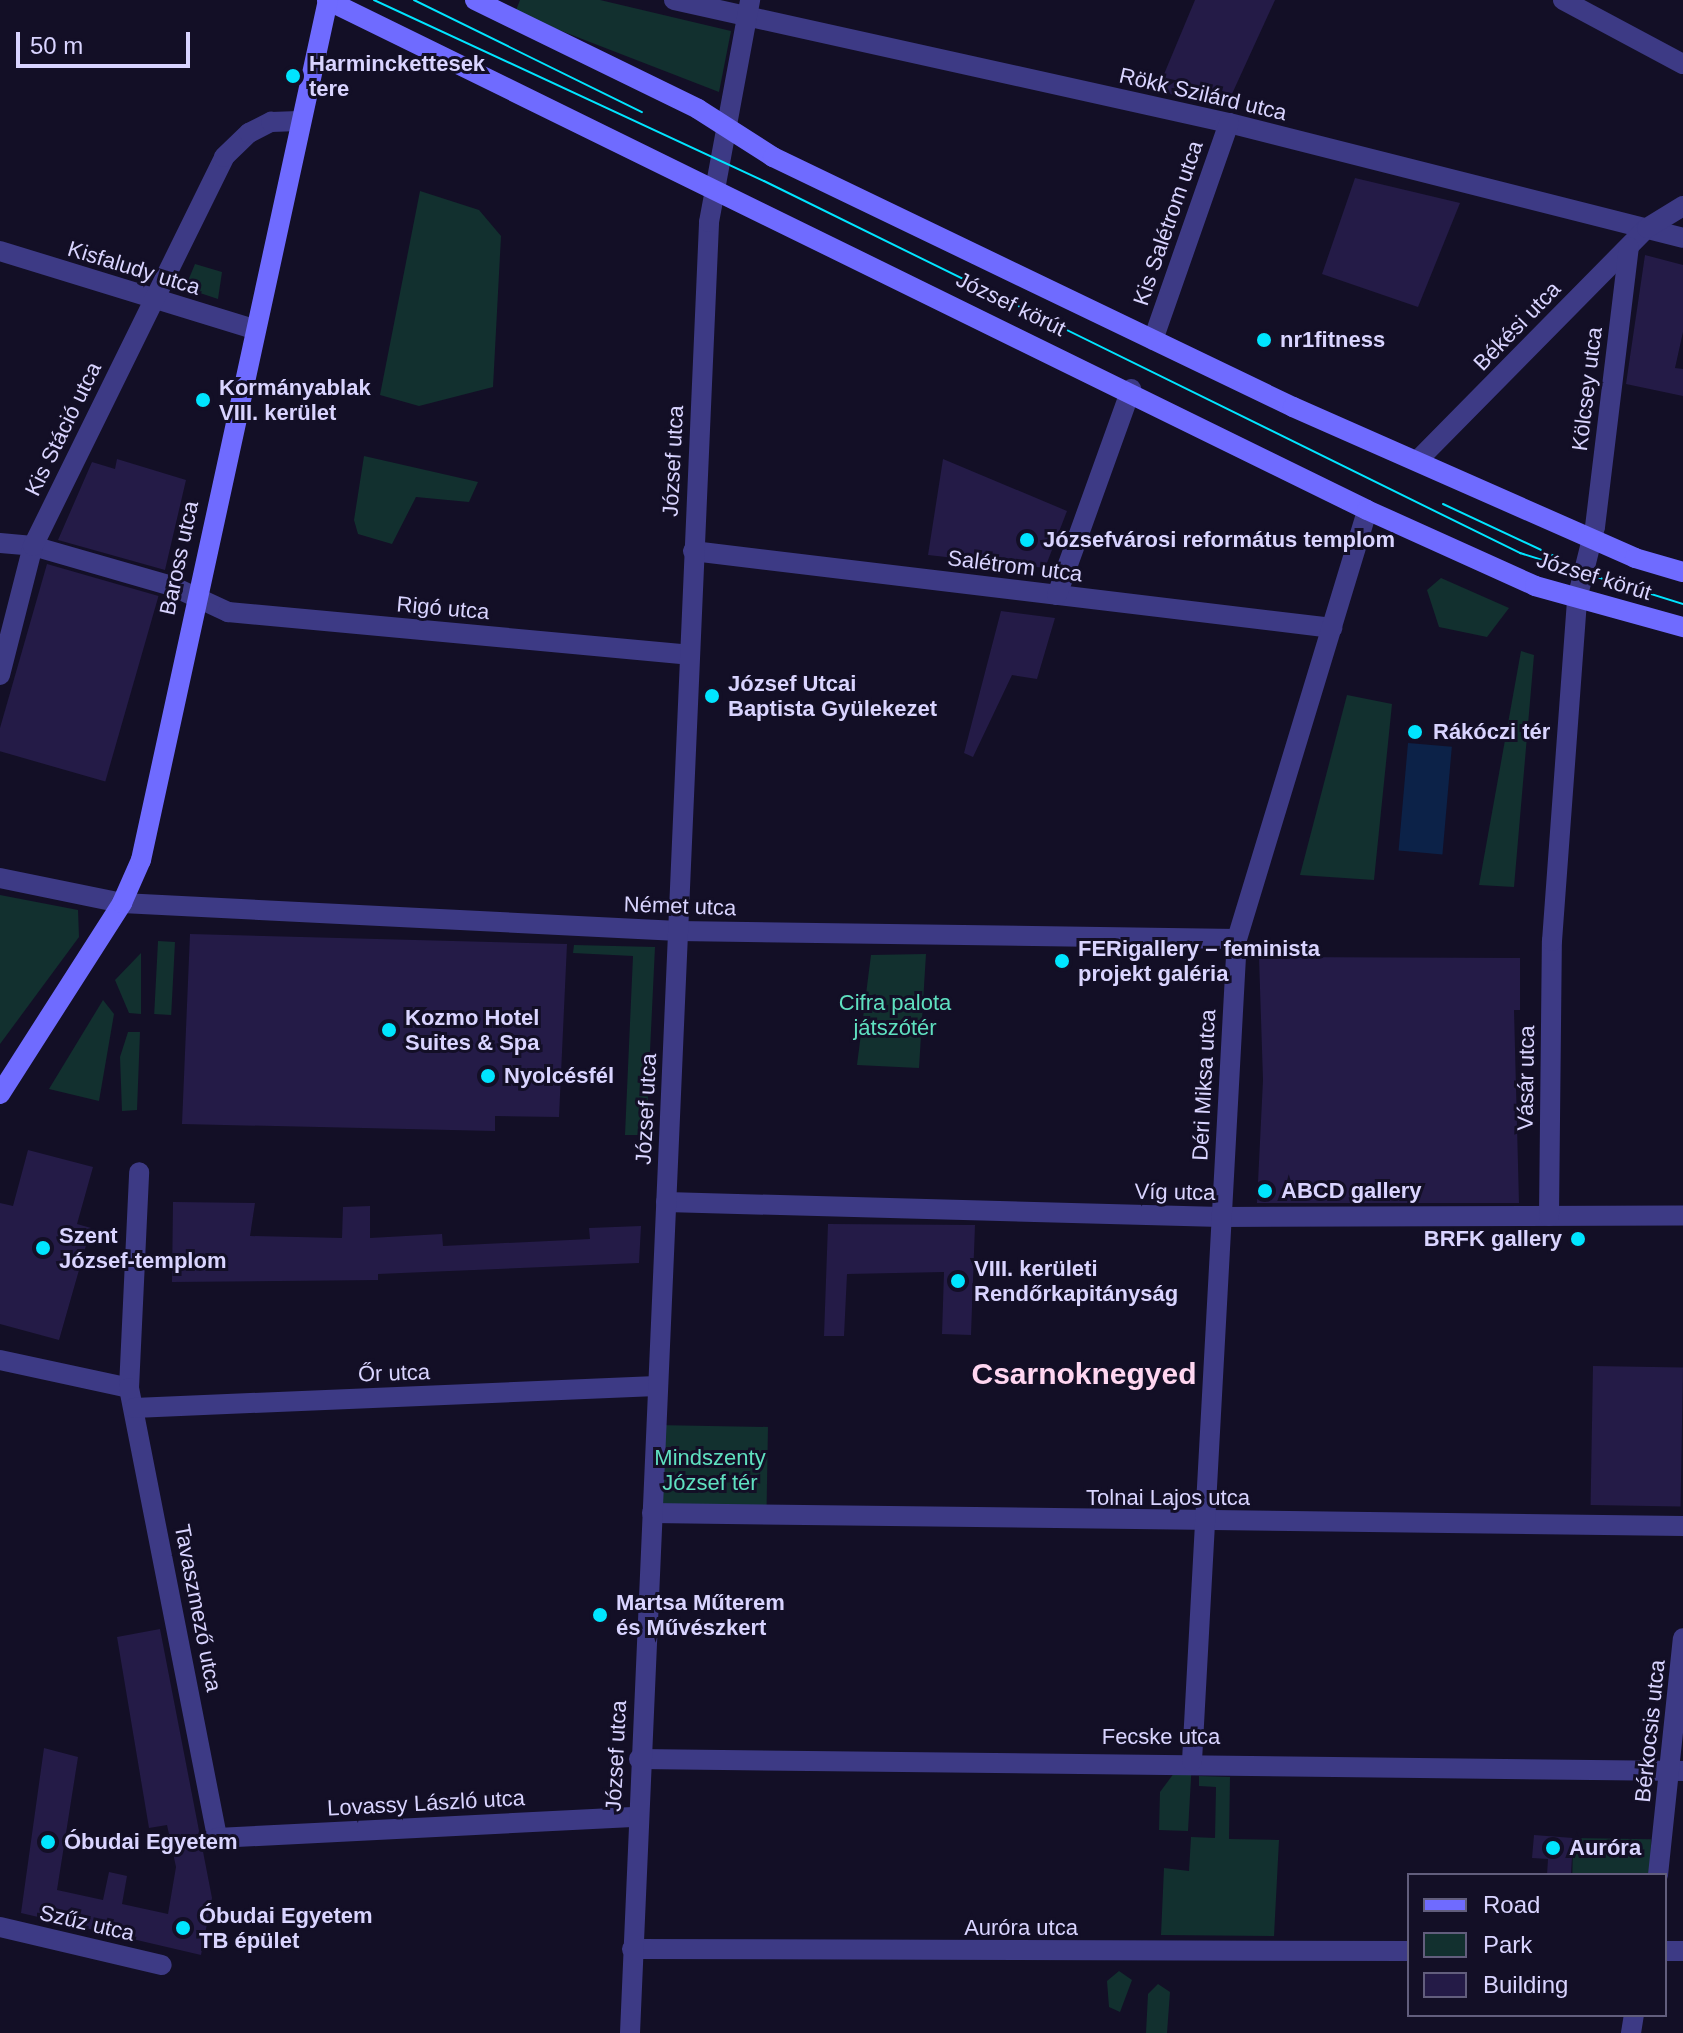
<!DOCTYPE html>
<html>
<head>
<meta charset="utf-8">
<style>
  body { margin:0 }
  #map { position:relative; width:1683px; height:2033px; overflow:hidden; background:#130f26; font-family:Arial,sans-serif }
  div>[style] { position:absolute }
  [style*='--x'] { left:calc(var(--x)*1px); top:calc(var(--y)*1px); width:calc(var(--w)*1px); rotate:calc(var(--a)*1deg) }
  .green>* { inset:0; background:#12302f; transform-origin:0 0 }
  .water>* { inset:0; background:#0c2248; transform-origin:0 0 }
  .building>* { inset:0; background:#241b47; transform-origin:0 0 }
  .street>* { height:20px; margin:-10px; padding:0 10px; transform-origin:10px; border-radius:10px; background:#3d3a85 }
  .secondary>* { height:20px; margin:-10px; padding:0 10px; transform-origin:10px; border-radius:10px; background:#6f6bff }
  .tram>* { height:2px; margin:-1px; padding:0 1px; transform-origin:1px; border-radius:1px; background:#00e5ff }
  .dots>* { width:22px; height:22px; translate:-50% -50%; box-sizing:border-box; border:4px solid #130f26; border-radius:50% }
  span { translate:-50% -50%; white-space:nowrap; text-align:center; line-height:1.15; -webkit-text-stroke:6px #130f26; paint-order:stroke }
  .poi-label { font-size:22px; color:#d9d4ff; font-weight:700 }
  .left { translate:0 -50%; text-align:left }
  .right { translate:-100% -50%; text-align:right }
  .street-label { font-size:22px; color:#d9d4ff }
  .park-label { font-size:22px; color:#5fe0c0 }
  .district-label { font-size:30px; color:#ffd6f0; font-weight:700 }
  .legend { position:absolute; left:1407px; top:1873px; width:260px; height:144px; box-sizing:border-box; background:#130f26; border:2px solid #625e7d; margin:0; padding:10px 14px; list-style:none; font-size:24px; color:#d9d4ff }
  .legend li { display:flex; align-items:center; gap:16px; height:40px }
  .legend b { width:40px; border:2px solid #625e7d }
  .scale { position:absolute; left:16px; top:32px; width:174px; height:36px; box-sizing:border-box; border:4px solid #d9d4ff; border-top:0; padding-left:10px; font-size:24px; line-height:28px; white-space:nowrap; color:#d9d4ff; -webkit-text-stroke:6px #130f26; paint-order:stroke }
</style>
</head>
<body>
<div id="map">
  <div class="green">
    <i style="clip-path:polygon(520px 0,600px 0,731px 31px,719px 92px,515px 13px)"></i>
    <i style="clip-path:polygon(420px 191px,479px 210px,501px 236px,493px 387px,419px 406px,380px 395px)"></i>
    <i style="clip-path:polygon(195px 264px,222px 272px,218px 299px,185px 288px)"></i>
    <i style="clip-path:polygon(364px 456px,478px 482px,469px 502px,416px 497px,392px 544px,358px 534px,354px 520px)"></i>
    <i style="clip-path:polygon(1441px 578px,1509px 608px,1487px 637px,1439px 627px,1427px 590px)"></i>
    <i style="clip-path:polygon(1521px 651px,1534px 655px,1514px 887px,1479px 885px)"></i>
    <i style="clip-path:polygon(1347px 695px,1392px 704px,1374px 880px,1300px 875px)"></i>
    <i style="clip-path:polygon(0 895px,78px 910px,79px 937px,0 1044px)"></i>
    <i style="left:175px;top:942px;width:73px;height:17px;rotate:93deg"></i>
    <i style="clip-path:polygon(574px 945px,655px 947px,646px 1135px,625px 1135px,633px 956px,573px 953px)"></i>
    <i style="clip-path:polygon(141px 953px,141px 1014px,129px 1013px,115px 980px)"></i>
    <i style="clip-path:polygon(926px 954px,919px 1068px,857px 1065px,871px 955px)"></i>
    <i style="clip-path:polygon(103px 1000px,114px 1014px,99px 1101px,49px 1089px)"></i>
    <i style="clip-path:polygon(128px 1032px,140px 1032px,137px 1110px,122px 1111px,120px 1057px)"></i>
    <i style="left:655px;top:1425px;width:113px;height:88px;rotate:1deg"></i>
    <i style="clip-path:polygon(1183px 1761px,1192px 1761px,1188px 1831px,1159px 1830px,1160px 1792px)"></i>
    <i style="clip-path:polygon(1199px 1776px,1230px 1777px,1229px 1839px,1279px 1840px,1274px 1936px,1161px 1935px,1164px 1868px,1189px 1871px,1191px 1837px,1215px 1838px,1216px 1787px,1199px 1786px)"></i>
    <i style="left:1573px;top:1838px;width:78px;height:37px;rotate:1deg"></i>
    <i style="clip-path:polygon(1119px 1971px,1132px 1980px,1120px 2012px,1109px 2007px,1107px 1981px)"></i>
    <i style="clip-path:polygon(1158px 1984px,1170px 1992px,1167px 2033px,1146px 2033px,1148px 1994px)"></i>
  </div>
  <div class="water">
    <i style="left:1408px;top:743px;width:44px;height:108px;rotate:5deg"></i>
  </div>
  <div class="building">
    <i style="clip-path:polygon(1195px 0,1275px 0,1226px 107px,1157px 91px)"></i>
    <i style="clip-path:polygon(1355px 178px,1460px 203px,1418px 307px,1322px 274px)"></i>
    <i style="clip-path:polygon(1645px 255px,1683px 265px,1683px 332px,1675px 368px,1683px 369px,1683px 396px,1626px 384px)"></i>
    <i style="clip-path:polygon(117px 459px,186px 480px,165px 570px,58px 540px,92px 462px,115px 469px)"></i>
    <i style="clip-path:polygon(943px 459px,1067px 511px,1045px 568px,928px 555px)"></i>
    <i style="left:47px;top:564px;width:116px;height:193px;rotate:16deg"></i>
    <i style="clip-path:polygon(1001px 611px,1055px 618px,1037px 679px,1012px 675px,973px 757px,964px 753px)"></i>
    <i style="clip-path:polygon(190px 934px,567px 944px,559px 1117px,495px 1116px,495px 1131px,182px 1124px)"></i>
    <i style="clip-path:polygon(1259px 957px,1520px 958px,1520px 1010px,1514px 1010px,1519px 1203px,1257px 1203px,1263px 1080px)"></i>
    <i style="clip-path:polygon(28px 1150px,93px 1167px,77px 1224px,91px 1228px,59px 1340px,0 1324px,0 1203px,13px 1206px)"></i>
    <i style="clip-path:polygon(173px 1202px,255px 1203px,250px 1236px,342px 1238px,343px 1207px,370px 1206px,370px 1238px,442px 1234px,443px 1246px,590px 1239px,589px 1228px,641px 1226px,639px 1263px,378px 1274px,378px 1280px,172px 1282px)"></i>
    <i style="clip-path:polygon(828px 1224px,975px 1225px,971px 1335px,942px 1334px,944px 1272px,847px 1274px,844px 1336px,824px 1336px)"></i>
    <i style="left:1593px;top:1366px;width:90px;height:139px;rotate:1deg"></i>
    <i style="clip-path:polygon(160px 1629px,212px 1898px,201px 1955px,21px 1913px,44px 1748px,78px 1757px,57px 1890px,103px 1900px,109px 1872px,127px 1876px,122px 1904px,168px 1914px,176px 1867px,167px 1825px,149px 1828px,117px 1637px)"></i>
    <i style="clip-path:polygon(1534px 1835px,1573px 1838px,1571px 1875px,1547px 1875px,1548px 1859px,1532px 1858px)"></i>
  </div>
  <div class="street">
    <i style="--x:674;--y:0;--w:568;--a:12.5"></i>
    <i style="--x:1229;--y:123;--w:468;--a:14.2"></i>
    <i style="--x:1563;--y:0;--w:136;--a:28.1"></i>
    <i style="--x:0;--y:251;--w:265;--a:17.1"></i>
    <i style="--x:1153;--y:340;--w:230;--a:-70.7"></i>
    <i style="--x:1420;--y:458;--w:323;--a:-45.4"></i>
    <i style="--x:1647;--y:228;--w:42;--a:-31.4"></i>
    <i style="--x:0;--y:543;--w:33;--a:5"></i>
    <i style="--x:33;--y:546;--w:145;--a:16.1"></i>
    <i style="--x:172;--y:586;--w:62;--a:24.9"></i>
    <i style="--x:228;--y:612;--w:463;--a:5.3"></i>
    <i style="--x:693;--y:551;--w:644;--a:6.87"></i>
    <i style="--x:1057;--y:595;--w:219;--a:-70.2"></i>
    <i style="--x:0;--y:675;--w:133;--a:-75.7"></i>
    <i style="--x:33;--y:546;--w:433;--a:-63.8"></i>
    <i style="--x:224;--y:157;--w:35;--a:-44"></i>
    <i style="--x:249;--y:133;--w:25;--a:-27"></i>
    <i style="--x:271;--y:122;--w:28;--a:-2"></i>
    <i style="--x:0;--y:878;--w:125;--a:11.6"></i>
    <i style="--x:122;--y:903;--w:557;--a:2.88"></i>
    <i style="--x:678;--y:931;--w:559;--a:0.82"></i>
    <i style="--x:666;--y:1202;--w:555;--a:1.55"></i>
    <i style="--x:1221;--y:1217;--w:462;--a:-0.2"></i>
    <i style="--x:1549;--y:1216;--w:275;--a:-89.4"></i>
    <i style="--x:1552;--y:941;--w:343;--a:-85.8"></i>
    <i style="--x:1577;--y:599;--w:74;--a:-76"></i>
    <i style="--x:1595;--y:527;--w:282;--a:-83.1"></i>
    <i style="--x:0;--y:1360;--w:132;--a:12.2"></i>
    <i style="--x:129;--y:1388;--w:216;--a:-87.3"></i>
    <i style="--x:129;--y:1388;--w:459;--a:78.9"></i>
    <i style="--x:217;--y:1838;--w:421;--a:-2.9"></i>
    <i style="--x:134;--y:1408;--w:523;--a:-2.41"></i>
    <i style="--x:652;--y:1513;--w:1031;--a:0.72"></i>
    <i style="--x:639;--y:1759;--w:1044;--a:0.66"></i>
    <i style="--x:1192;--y:1761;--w:823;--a:-86.87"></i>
    <i style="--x:1237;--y:939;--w:448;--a:-73.1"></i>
    <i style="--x:1658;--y:1875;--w:238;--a:-84"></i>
    <i style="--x:0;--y:1927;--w:166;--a:13.2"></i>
    <i style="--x:632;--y:1949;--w:777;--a:0.15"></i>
    <i style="--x:1665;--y:1951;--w:18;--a:0"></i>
    <i style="--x:630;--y:2033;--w:1813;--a:-87.5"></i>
    <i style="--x:709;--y:222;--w:226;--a:-79.5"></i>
    <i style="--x:1631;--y:2033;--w:18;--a:-81"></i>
  </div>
  <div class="secondary">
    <i style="--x:327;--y:0;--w:1158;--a:26.12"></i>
    <i style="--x:1367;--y:510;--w:184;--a:24.3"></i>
    <i style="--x:1535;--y:586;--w:154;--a:15.5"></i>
    <i style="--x:475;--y:0;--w:248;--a:26"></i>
    <i style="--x:698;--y:109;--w:89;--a:32.6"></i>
    <i style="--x:773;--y:157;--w:577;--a:25.68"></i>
    <i style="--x:1293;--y:407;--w:374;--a:23.8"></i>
    <i style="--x:1635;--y:558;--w:50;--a:16.3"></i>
    <i style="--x:0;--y:1094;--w:227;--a:-57.4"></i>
    <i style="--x:122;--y:903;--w:47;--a:-66.2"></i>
    <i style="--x:141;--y:860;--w:880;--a:-77.73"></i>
  </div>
  <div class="tram">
    <i style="--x:374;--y:0;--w:430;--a:24.9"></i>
    <i style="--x:764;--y:181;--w:843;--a:26.2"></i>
    <i style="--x:1520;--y:553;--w:171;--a:17.4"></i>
    <i style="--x:414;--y:0;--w:254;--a:26.2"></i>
    <i style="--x:1443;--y:504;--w:125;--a:25.1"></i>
  </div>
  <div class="dots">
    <i style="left:293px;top:76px;background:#00e5ff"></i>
    <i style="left:1264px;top:340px;background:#00e5ff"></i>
    <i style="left:203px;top:400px;background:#00e5ff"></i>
    <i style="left:1027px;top:540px;background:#00e5ff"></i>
    <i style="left:712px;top:696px;background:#00e5ff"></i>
    <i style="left:1415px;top:732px;background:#00e5ff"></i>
    <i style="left:1062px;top:961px;background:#00e5ff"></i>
    <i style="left:389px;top:1030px;background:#00e5ff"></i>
    <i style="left:488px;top:1076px;background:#00e5ff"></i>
    <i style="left:1265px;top:1191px;background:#00e5ff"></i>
    <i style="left:1578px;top:1239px;background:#00e5ff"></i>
    <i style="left:43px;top:1248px;background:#00e5ff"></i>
    <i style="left:958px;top:1281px;background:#00e5ff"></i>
    <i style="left:600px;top:1615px;background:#00e5ff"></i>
    <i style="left:48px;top:1842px;background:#00e5ff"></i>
    <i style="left:1553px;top:1848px;background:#00e5ff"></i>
    <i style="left:183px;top:1928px;background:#00e5ff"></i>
  </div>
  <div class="poi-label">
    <span class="left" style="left:309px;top:76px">Harminckettesek<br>tere</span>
    <span class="left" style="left:1280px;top:340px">nr1fitness</span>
    <span class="left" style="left:219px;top:400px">Kormányablak<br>VIII. kerület</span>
    <span class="left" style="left:1043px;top:540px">Józsefvárosi református templom</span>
    <span class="left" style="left:728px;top:696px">József Utcai<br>Baptista Gyülekezet</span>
    <span class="left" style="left:1433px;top:732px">Rákóczi tér</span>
    <span class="left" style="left:1078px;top:961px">FERigallery – feminista<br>projekt galéria</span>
    <span class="left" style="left:405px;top:1030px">Kozmo Hotel<br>Suites &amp; Spa</span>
    <span class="left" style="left:504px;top:1076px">Nyolcésfél</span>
    <span class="left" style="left:1281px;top:1191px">ABCD gallery</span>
    <span class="left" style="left:59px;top:1248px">Szent<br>József-templom</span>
    <span class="right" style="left:1562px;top:1239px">BRFK gallery</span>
    <span class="left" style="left:974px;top:1281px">VIII. kerületi<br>Rendőrkapitányság</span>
    <span class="left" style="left:616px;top:1615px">Martsa Műterem<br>és Művészkert</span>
    <span class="left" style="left:64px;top:1842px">Óbudai Egyetem</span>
    <span class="left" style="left:1569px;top:1848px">Auróra</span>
    <span class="left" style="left:199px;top:1928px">Óbudai Egyetem<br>TB épület</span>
  </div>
  <div class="street-label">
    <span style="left:1203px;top:94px;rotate:13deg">Rökk Szilárd utca</span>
    <span style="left:1168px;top:223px;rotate:-71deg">Kis Salétrom utca</span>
    <span style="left:134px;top:268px;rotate:17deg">Kisfaludy utca</span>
    <span style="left:1011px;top:304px;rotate:26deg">József körút</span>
    <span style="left:1517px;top:326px;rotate:-46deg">Békési utca</span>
    <span style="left:1587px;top:389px;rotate:-83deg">Kölcsey utca</span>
    <span style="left:63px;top:429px;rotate:-64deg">Kis Stáció utca</span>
    <span style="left:673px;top:461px;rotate:-87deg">József utca</span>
    <span style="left:179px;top:558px;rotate:-78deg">Baross utca</span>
    <span style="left:1015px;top:566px;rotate:7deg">Salétrom utca</span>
    <span style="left:1594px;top:576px;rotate:17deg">József körút</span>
    <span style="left:443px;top:608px;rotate:5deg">Rigó utca</span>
    <span style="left:680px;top:906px;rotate:2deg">Német utca</span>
    <span style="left:1526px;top:1078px;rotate:-89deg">Vásár utca</span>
    <span style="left:1204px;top:1085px;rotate:-87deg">Déri Miksa utca</span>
    <span style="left:646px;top:1109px;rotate:-87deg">József utca</span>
    <span style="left:1175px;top:1192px;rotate:1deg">Víg utca</span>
    <span style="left:394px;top:1373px;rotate:-2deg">Őr utca</span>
    <span style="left:1168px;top:1498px">Tolnai Lajos utca</span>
    <span style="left:198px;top:1608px;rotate:79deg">Tavaszmező utca</span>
    <span style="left:1650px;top:1731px;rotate:-84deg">Bérkocsis utca</span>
    <span style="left:1161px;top:1737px">Fecske utca</span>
    <span style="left:616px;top:1756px;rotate:-87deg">József utca</span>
    <span style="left:426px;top:1803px;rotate:-3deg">Lovassy László utca</span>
    <span style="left:87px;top:1923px;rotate:13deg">Szűz utca</span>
    <span style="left:1021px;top:1928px">Auróra utca</span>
  </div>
  <div class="park-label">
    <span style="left:895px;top:1015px">Cifra palota<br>játszótér</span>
    <span style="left:710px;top:1470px">Mindszenty<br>József tér</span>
  </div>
  <div class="district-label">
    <span style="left:1084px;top:1374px">Csarnoknegyed</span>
  </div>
  <ul class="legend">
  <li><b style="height:10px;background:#6f6bff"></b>Road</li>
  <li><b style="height:22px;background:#12302f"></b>Park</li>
  <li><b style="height:22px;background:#241b47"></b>Building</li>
  </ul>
  <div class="scale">50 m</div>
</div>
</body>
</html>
